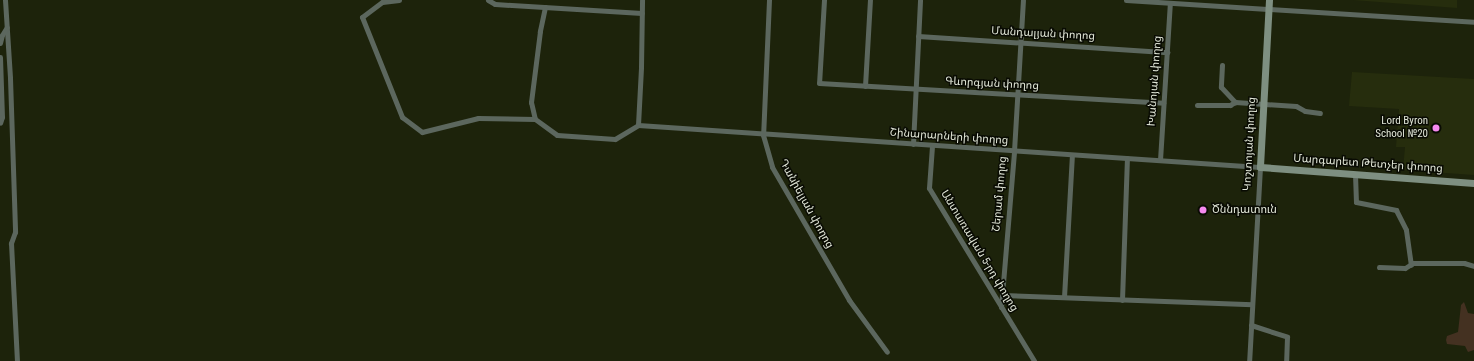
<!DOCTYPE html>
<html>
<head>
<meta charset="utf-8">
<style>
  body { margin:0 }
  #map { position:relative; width:1474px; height:361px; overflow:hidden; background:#1d230b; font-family:"Roboto Condensed","Noto Sans Armenian",sans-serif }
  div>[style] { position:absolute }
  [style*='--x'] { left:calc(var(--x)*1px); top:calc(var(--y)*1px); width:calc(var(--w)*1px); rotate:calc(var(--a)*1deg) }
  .built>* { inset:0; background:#262d0d }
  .green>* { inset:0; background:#443121 }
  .street>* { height:5px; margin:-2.5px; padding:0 2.5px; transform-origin:2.5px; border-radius:2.5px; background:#5c675e }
  .secondary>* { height:7px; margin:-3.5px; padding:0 3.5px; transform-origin:3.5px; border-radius:3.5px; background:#7e8f81 }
  .dots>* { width:11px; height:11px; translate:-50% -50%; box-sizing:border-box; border:2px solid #090b03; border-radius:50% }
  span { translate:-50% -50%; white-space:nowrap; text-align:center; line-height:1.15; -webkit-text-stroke:3px #090b03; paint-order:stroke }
  .street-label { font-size:11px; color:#e1e6d7 }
  .poi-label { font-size:11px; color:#e1e6d7 }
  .right { translate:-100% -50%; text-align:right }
  .left { translate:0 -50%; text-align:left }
</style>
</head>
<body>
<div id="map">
  <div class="built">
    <i style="clip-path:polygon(1353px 0,1457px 0,1457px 8px)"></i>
    <i style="clip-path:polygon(1352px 72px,1474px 79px,1474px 175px,1403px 170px,1405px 147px,1396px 147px,1399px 109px,1349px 106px)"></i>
  </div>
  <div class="green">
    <i style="clip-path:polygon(1464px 302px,1468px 313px,1474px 314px,1474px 350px,1468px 352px,1465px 346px,1447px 344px,1446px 340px,1447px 336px,1458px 332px,1461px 305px)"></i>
  </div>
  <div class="street">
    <i style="--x:5;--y:0;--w:78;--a:86.3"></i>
    <i style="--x:10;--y:78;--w:154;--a:88.1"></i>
    <i style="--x:15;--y:232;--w:12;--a:110"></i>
    <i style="--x:11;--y:243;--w:118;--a:87.1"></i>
    <i style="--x:399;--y:0;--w:17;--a:173"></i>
    <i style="--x:382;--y:2;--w:25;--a:143"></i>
    <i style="--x:362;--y:17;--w:108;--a:68.2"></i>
    <i style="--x:402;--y:117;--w:25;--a:37"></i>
    <i style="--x:422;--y:132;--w:58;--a:-14"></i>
    <i style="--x:478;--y:118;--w:57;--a:1"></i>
    <i style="--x:488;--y:0;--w:8;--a:30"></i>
    <i style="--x:495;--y:4;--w:147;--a:3.5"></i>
    <i style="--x:769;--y:0;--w:135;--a:92.5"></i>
    <i style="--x:763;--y:135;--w:33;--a:74"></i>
    <i style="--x:772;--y:167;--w:154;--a:59.9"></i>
    <i style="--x:849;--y:300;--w:64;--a:53.8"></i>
    <i style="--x:824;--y:0;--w:83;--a:93.4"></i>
    <i style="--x:819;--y:83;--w:345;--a:3.3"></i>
    <i style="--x:1126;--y:0;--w:349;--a:3.6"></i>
    <i style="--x:545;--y:7;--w:25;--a:102"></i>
    <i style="--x:540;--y:31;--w:72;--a:97.2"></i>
    <i style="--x:531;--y:102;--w:17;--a:77"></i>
    <i style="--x:535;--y:119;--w:27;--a:36"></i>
    <i style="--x:557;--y:135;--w:58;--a:3.9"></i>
    <i style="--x:615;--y:139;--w:27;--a:-31"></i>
    <i style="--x:918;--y:36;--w:250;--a:3.7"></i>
    <i style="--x:0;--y:43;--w:8;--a:-76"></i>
    <i style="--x:2;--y:35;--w:9;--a:-58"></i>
    <i style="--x:0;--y:57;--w:60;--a:88.1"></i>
    <i style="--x:2;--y:117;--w:6;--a:108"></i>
    <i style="--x:1222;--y:65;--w:22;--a:93"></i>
    <i style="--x:1221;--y:87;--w:21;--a:47"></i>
    <i style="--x:865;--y:86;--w:86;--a:-86.7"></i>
    <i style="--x:1197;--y:105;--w:33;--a:0"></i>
    <i style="--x:1230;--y:105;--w:6;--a:-31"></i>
    <i style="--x:1235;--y:102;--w:61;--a:3.8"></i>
    <i style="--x:1296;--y:106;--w:10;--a:29"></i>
    <i style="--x:1305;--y:111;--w:15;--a:8"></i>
    <i style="--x:638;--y:125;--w:623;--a:3.86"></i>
    <i style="--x:1260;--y:167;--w:194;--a:93.2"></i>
    <i style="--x:638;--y:125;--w:58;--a:-87"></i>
    <i style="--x:641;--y:67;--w:67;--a:-89.1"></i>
    <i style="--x:913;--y:144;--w:144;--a:-87.2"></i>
    <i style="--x:932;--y:146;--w:42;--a:94.1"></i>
    <i style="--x:929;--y:188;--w:202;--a:58.7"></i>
    <i style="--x:1160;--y:160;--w:157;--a:-86.4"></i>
    <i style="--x:1355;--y:174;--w:28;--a:88"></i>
    <i style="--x:1356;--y:202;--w:41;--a:11.3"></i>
    <i style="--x:1396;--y:210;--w:22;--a:63"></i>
    <i style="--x:1406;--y:230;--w:35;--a:82"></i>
    <i style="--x:1379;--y:267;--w:26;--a:2"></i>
    <i style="--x:1405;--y:268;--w:9;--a:-32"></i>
    <i style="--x:1413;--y:263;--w:51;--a:0"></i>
    <i style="--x:1464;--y:263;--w:10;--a:17"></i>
    <i style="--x:1002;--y:295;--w:250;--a:2.1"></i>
    <i style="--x:1064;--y:297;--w:142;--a:-86.8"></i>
    <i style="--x:1122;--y:300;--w:142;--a:-88"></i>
    <i style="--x:1001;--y:307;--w:157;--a:-85.2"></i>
    <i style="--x:1014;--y:151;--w:151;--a:-86.6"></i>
    <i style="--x:1251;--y:325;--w:38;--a:18"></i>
    <i style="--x:1287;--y:337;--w:24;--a:92"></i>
  </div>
  <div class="secondary">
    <i style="--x:1269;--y:0;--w:167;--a:93.1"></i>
    <i style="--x:1260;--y:167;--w:215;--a:4.3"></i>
  </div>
  <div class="dots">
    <i style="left:1436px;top:128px;background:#f589ef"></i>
    <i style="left:1203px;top:210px;background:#f589ef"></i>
  </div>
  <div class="street-label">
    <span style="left:1043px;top:34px;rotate:3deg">Մանդալյան փողոց</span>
    <span style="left:1155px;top:81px;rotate:-86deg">Խանոյան փողոց</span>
    <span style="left:992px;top:84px;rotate:3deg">Գևորգյան փողոց</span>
    <span style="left:949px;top:137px;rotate:4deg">Շինարարների փողոց</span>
    <span style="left:1250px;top:144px;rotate:-87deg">Կոշտոյան փողոց</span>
    <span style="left:1368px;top:164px;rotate:4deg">Մարգարետ Թետչեր փողոց</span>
    <span style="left:1000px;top:194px;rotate:-85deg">Շերամ փողոց</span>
    <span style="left:806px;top:204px;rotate:61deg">Դանիելյան փողոց</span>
    <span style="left:979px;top:251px;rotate:59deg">Անտառավան 5-րդ փողոց</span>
  </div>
  <div class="poi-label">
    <span class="right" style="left:1428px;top:128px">Lord Byron<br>School №20</span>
    <span class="left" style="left:1212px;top:210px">Ծննդատուն</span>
  </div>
</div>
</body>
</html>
